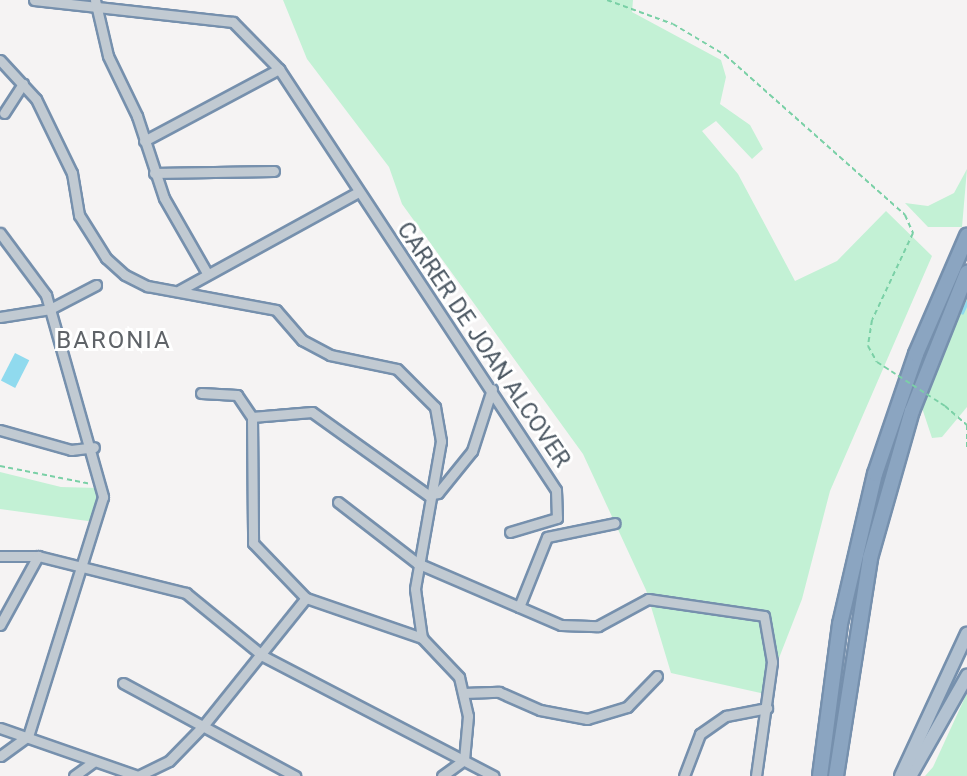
<!DOCTYPE html>
<html>
<head>
<meta charset="utf-8">
<style>
  body { margin:0 }
  #map { position:relative; width:967px; height:776px; overflow:hidden; background:#f5f3f3; font-family:Roboto,sans-serif }
  div>[style] { position:absolute }
  [style*='--x'] { left:calc(var(--x)*1px); top:calc(var(--y)*1px); width:calc(var(--w)*1px); rotate:calc(var(--a)*1deg) }
  .green>* { inset:0; background:#c3f1d5 }
  .water>* { inset:0; background:#90daee; transform-origin:0 0 }
  .stream>* { height:2.5px; margin:-1.25px; padding:0 1.25px; transform-origin:1.25px; border-radius:1.25px; background:#90daee }
  .path>* { height:2px; margin-top:-1px; transform-origin:0; background:repeating-linear-gradient(90deg,#7ad0a6 0 5px,transparent 0 8.5px) }
  .roads { filter:drop-shadow(2px 0 #7690ad) drop-shadow(-2px 0 #7690ad) drop-shadow(0 2px #7690ad) drop-shadow(0 -2px #7690ad) }
  .minor>* { height:9px; margin:-4.5px; padding:0 4.5px; transform-origin:4.5px; border-radius:4.5px; background:#c1cad2 }
  .major>* { height:12px; margin:-6px; padding:0 6px; transform-origin:6px; border-radius:6px; background:#b3c2d1 }
  .highway>* { height:14px; margin:-7px; padding:0 7px; transform-origin:7px; border-radius:7px; background:#8ba5c1 }
  .path-bridge>* { height:2px; margin-top:-1px; transform-origin:0; background:repeating-linear-gradient(90deg,#7ad0a6 0 5px,transparent 0 8.5px) }
  span { translate:-50% -50%; white-space:nowrap; text-align:center; line-height:1.15; -webkit-text-stroke:6px #fff; paint-order:stroke }
  .street-label { font-size:23px; color:#4a5661 }
  .neighbourhood-label { font-size:24px; color:#5f6368; letter-spacing:2px }
</style>
</head>
<body>
<div id="map">
  <div class="green">
    <i style="clip-path:polygon(283px 0,633px 0,632px 12px,721px 60px,726px 77px,720px 104px,750px 125px,763px 149px,752px 159px,716px 121px,702px 131px,738px 174px,795px 281px,837px 261px,886px 211px,932px 256px,830px 491px,802px 599px,765px 694px,671px 673px,646px 590px,583px 454px,402px 204px,389px 167px,307px 59px)"></i>
    <i style="clip-path:polygon(967px 169px,962px 227px,928px 227px,905px 203px,928px 206px,954px 193px)"></i>
    <i style="clip-path:polygon(967px 292px,967px 407px,942px 437px,932px 438px,922px 408px)"></i>
    <i style="clip-path:polygon(0 472px,61px 487px,98px 488px,95px 522px,0 509px)"></i>
    <i style="clip-path:polygon(967px 693px,967px 776px,925px 776px,933px 767px)"></i>
  </div>
  <div class="water">
    <i style="left:15px;top:353px;width:16px;height:31px;rotate:27deg"></i>
  </div>
  <div class="stream">
    <i style="--x:962;--y:313;--w:12;--a:-66"></i>
  </div>
  <div class="path">
    <i style="--x:607;--y:0;--w:70;--a:20"></i>
    <i style="--x:673;--y:24;--w:61;--a:30.8"></i>
    <i style="--x:725;--y:55;--w:241;--a:41.6"></i>
    <i style="--x:905;--y:215;--w:20;--a:66"></i>
    <i style="--x:913;--y:233;--w:96;--a:115.2"></i>
    <i style="--x:872;--y:320;--w:26;--a:99"></i>
    <i style="--x:868;--y:346;--w:18;--a:61"></i>
    <i style="--x:945;--y:406;--w:29;--a:41"></i>
    <i style="--x:967;--y:425;--w:24;--a:90"></i>
    <i style="--x:0;--y:466;--w:93;--a:11.2"></i>
  </div>
  <div class="roads">
    <div class="minor">
      <i style="--x:34;--y:0;--w:200;--a:6.3"></i>
      <i style="--x:233;--y:22;--w:66;--a:45.6"></i>
      <i style="--x:279;--y:69;--w:504;--a:56.66"></i>
      <i style="--x:556;--y:490;--w:28;--a:88"></i>
      <i style="--x:557;--y:518;--w:49;--a:163.4"></i>
      <i style="--x:95;--y:0;--w:57;--a:76.9"></i>
      <i style="--x:108;--y:56;--w:67;--a:64.2"></i>
      <i style="--x:137;--y:116;--w:86;--a:71.8"></i>
      <i style="--x:164;--y:198;--w:86;--a:60.2"></i>
      <i style="--x:0;--y:60;--w:53;--a:47.3"></i>
      <i style="--x:36;--y:99;--w:82;--a:64.1"></i>
      <i style="--x:72;--y:173;--w:43;--a:80.5"></i>
      <i style="--x:79;--y:215;--w:51;--a:57.9"></i>
      <i style="--x:106;--y:258;--w:25;--a:42"></i>
      <i style="--x:125;--y:275;--w:25;--a:27"></i>
      <i style="--x:147;--y:286;--w:131;--a:10.5"></i>
      <i style="--x:276;--y:310;--w:40;--a:49"></i>
      <i style="--x:302;--y:340;--w:32;--a:28"></i>
      <i style="--x:330;--y:355;--w:68;--a:11.8"></i>
      <i style="--x:397;--y:369;--w:54;--a:45"></i>
      <i style="--x:435;--y:407;--w:35;--a:80"></i>
      <i style="--x:441;--y:441;--w:150;--a:100"></i>
      <i style="--x:415;--y:589;--w:49;--a:81.9"></i>
      <i style="--x:422;--y:638;--w:54;--a:46.5"></i>
      <i style="--x:459;--y:677;--w:40;--a:77"></i>
      <i style="--x:468;--y:716;--w:44;--a:95.2"></i>
      <i style="--x:4;--y:113;--w:35;--a:-57"></i>
      <i style="--x:144;--y:141;--w:153;--a:-28.1"></i>
      <i style="--x:154;--y:173;--w:120;--a:-1"></i>
      <i style="--x:0;--y:233;--w:77;--a:53.4"></i>
      <i style="--x:46;--y:295;--w:210;--a:74.2"></i>
      <i style="--x:103;--y:497;--w:250;--a:107.4"></i>
      <i style="--x:28;--y:736;--w:34;--a:144"></i>
      <i style="--x:180;--y:290;--w:203;--a:-28.8"></i>
      <i style="--x:0;--y:317;--w:51;--a:-9.1"></i>
      <i style="--x:50;--y:309;--w:52;--a:-27.6"></i>
      <i style="--x:201;--y:393;--w:36;--a:3"></i>
      <i style="--x:237;--y:395;--w:27;--a:56"></i>
      <i style="--x:252;--y:417;--w:126;--a:89.5"></i>
      <i style="--x:253;--y:543;--w:76;--a:46.1"></i>
      <i style="--x:306;--y:598;--w:123;--a:19"></i>
      <i style="--x:252;--y:417;--w:60;--a:-4.8"></i>
      <i style="--x:312;--y:412;--w:143;--a:35.6"></i>
      <i style="--x:428;--y:495;--w:10;--a:-11"></i>
      <i style="--x:438;--y:493;--w:54;--a:-51"></i>
      <i style="--x:472;--y:451;--w:65;--a:-72.1"></i>
      <i style="--x:0;--y:430;--w:74;--a:15.7"></i>
      <i style="--x:71;--y:450;--w:23;--a:-7"></i>
      <i style="--x:338;--y:502;--w:100;--a:37.7"></i>
      <i style="--x:417;--y:563;--w:157;--a:23.3"></i>
      <i style="--x:561;--y:625;--w:37;--a:2"></i>
      <i style="--x:598;--y:626;--w:57;--a:-28.4"></i>
      <i style="--x:648;--y:599;--w:117;--a:8.3"></i>
      <i style="--x:764;--y:616;--w:47;--a:80.1"></i>
      <i style="--x:772;--y:662;--w:115;--a:98"></i>
      <i style="--x:0;--y:556;--w:38;--a:0"></i>
      <i style="--x:38;--y:556;--w:153;--a:14"></i>
      <i style="--x:186;--y:593;--w:99;--a:39.3"></i>
      <i style="--x:263;--y:656;--w:260;--a:27.5"></i>
      <i style="--x:519;--y:607;--w:75;--a:-68.2"></i>
      <i style="--x:547;--y:537;--w:69;--a:-11.6"></i>
      <i style="--x:0;--y:625;--w:79;--a:-61.2"></i>
      <i style="--x:123;--y:683;--w:196;--a:28.4"></i>
      <i style="--x:463;--y:693;--w:36;--a:-2"></i>
      <i style="--x:499;--y:692;--w:45;--a:23.7"></i>
      <i style="--x:540;--y:710;--w:48;--a:10.8"></i>
      <i style="--x:587;--y:719;--w:42;--a:-16.7"></i>
      <i style="--x:627;--y:707;--w:43;--a:-45.9"></i>
      <i style="--x:0;--y:728;--w:146;--a:19.2"></i>
      <i style="--x:138;--y:776;--w:34;--a:-26"></i>
      <i style="--x:169;--y:761;--w:49;--a:-45.8"></i>
      <i style="--x:203;--y:726;--w:164;--a:-51.2"></i>
      <i style="--x:74;--y:776;--w:24;--a:-36"></i>
      <i style="--x:442;--y:776;--w:27;--a:-36"></i>
      <i style="--x:684;--y:776;--w:45;--a:-69.1"></i>
      <i style="--x:700;--y:734;--w:32;--a:-35"></i>
      <i style="--x:726;--y:716;--w:42;--a:-11"></i>
    </div>
    <div class="major">
      <i style="--x:912;--y:773;--w:112;--a:-60.4"></i>
      <i style="--x:901;--y:776;--w:157;--a:-65.1"></i>
    </div>
    <div class="highway">
      <i style="--x:820;--y:776;--w:153;--a:-82.5"></i>
      <i style="--x:840;--y:624;--w:154;--a:-76.9"></i>
      <i style="--x:875;--y:474;--w:127;--a:-71.1"></i>
      <i style="--x:916;--y:354;--w:129;--a:-66.6"></i>
      <i style="--x:836;--y:776;--w:221;--a:-81.1"></i>
      <i style="--x:870;--y:558;--w:153;--a:-74.1"></i>
      <i style="--x:912;--y:411;--w:149;--a:-68.3"></i>
    </div>
  </div>
  <div class="path-bridge">
    <i style="--x:877;--y:362;--w:81;--a:32.9"></i>
  </div>
  <div class="street-label">
    <span style="left:483px;top:345px;rotate:56deg">CARRER DE JOAN ALCOVER</span>
  </div>
  <div class="neighbourhood-label">
    <span style="left:114px;top:341px">BARONIA</span>
  </div>
</div>
</body>
</html>
